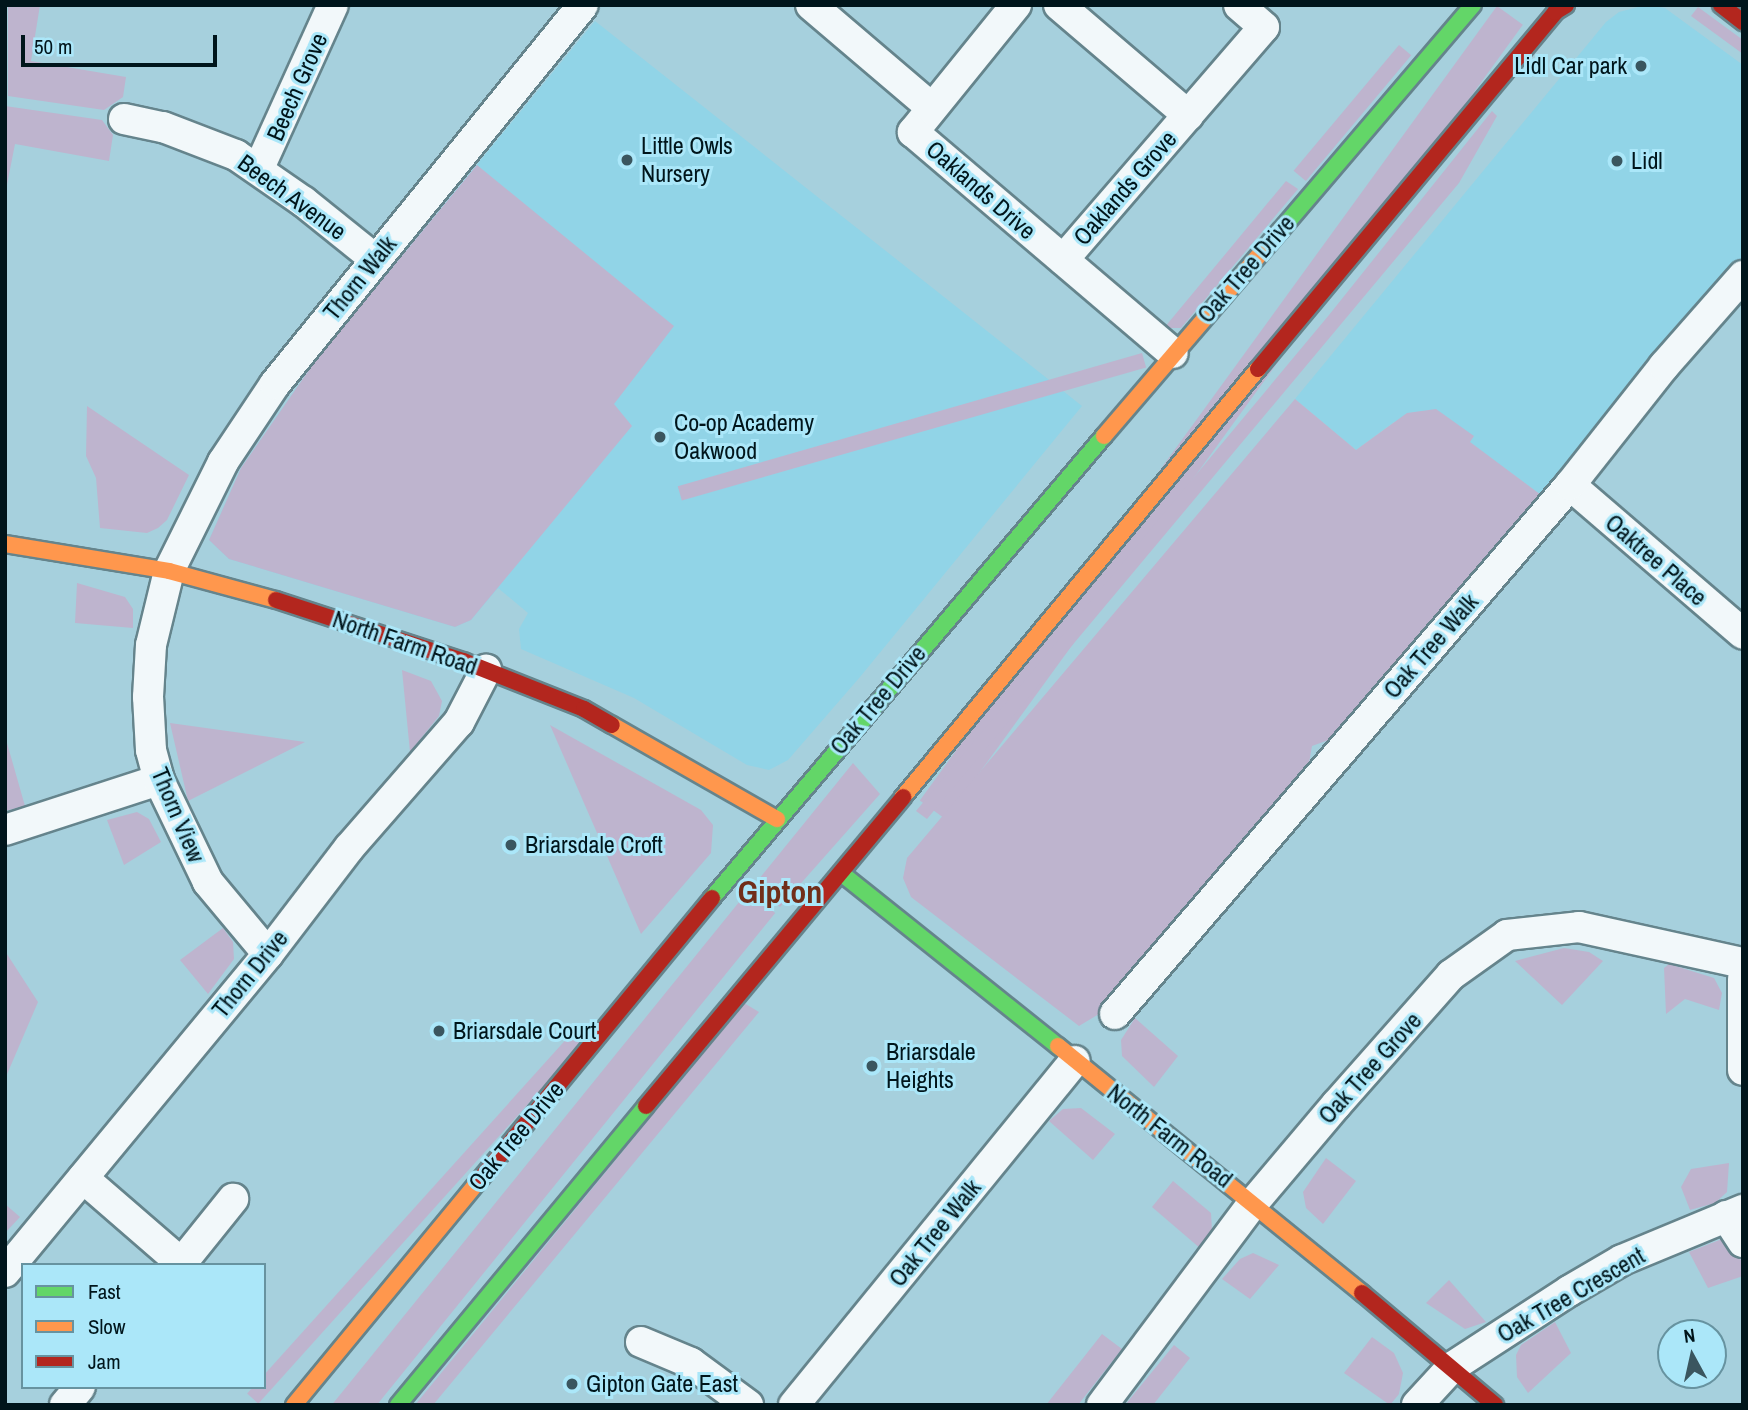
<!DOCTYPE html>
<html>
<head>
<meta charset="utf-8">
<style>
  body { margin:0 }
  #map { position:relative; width:1748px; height:1410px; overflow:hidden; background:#a6d0dd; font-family:"Archivo Narrow",sans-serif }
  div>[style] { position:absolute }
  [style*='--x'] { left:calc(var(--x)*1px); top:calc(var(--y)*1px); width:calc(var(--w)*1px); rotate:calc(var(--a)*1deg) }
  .built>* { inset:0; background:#91d4e7 }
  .green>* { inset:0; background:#beb4ce; transform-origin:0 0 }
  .roads { filter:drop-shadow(2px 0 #65848c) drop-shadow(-2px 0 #65848c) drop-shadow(0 2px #65848c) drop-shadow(0 -2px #65848c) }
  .street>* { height:30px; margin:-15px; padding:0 15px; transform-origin:15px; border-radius:15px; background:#f2f8fa }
  .fast>* { height:16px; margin:-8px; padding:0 8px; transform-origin:8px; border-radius:8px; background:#63d668 }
  .slow>* { height:16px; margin:-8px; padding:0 8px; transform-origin:8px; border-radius:8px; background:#ff974d }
  .jam>* { height:16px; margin:-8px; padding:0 8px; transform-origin:8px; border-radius:8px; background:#b3261e }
  .dots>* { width:19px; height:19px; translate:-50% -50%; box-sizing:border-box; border:4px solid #abe7f9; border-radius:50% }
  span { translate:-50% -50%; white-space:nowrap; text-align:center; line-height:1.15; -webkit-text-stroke:6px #abe7f9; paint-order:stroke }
  .poi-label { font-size:24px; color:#00151b }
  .right { translate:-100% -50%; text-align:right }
  .left { translate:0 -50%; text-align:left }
  .street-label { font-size:24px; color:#00151b }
  .district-label { font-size:32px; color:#712e19; font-weight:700 }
  .frame { position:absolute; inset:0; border:7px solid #00151b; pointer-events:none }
  .legend { position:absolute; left:21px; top:1263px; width:245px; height:126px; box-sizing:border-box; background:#abe7f9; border:2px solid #6793a0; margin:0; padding:9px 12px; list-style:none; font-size:21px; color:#00151b }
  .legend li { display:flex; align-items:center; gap:14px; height:35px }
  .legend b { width:35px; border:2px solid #6793a0 }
  .north { position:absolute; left:1657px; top:1319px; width:70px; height:70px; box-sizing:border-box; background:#abe7f9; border:2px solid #6793a0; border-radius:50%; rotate:352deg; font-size:19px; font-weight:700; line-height:28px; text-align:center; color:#00151b }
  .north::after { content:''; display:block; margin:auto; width:24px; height:32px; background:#3a565f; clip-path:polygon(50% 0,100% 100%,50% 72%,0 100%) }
  .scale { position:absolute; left:21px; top:35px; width:196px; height:32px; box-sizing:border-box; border:4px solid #00151b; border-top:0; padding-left:9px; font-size:21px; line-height:24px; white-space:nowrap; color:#00151b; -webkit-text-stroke:5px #abe7f9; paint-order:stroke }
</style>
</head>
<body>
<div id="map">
  <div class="built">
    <i style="clip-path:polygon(1646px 5px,1665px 8px,1743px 65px,1743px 257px,1541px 495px,1469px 442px,1474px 436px,1394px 422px,1356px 450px,1295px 399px,1606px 22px,1619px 12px)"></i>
    <i style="clip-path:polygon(595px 21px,1082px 406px,860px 677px,788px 760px,769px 770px,747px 765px,634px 698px,521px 649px,519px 629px,528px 613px,498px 588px,471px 620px,455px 627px,229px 559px,209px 540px,241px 468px,316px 360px)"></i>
  </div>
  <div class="green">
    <i style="clip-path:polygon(8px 5px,40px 5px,31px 61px,126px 77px,123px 97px,104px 110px,8px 96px)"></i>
    <i style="left:1497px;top:6px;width:32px;height:982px;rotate:36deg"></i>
    <i style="clip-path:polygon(1698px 7px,1743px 40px,1743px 54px,1691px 16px)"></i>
    <i style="left:1399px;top:45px;width:16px;height:164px;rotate:40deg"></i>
    <i style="clip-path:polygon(5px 106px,102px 120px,113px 135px,109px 161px,15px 144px,5px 195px)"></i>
    <i style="clip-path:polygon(1492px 111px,1497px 116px,1459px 183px,927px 819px,916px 811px,1329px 315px)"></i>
    <i style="clip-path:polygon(477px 165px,674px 326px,614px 404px,632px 426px,471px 620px,455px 627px,229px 559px,209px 540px,241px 468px,316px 360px)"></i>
    <i style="clip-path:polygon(1286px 181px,1298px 189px,1181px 328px,1164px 328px)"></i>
    <i style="left:1142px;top:353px;width:15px;height:483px;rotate:74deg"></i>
    <i style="clip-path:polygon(1295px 399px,1356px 450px,1407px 413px,1436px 409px,1474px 436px,1470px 442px,1541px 495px,1334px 738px,1312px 746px,1308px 769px,1099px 1014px,1079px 1026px,911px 897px,903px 878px,907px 858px)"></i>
    <i style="clip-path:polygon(87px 406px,189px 475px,167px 520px,158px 528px,147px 533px,100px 528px,96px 478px,86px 456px)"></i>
    <i style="clip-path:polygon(77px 583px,125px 597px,133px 609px,133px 628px,75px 623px)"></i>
    <i style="clip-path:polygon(402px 670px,431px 681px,442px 701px,439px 716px,410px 752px)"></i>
    <i style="clip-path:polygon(5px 712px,7px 743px,25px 806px,5px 811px)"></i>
    <i style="clip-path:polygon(170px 723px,305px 742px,188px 801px)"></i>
    <i style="clip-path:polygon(550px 725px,701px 810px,713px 825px,711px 853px,641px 934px)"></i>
    <i style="clip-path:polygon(853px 763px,880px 794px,780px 907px,754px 885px)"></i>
    <i style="clip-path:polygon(137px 812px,149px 819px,161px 842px,124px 865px,107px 820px)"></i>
    <i style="left:748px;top:891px;width:35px;height:666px;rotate:39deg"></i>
    <i style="clip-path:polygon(223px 928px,233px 942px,234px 959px,208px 994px,180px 960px)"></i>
    <i style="clip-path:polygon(1564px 948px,1589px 952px,1603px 961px,1562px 1005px,1515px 961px)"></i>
    <i style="clip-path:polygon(5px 951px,38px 1002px,5px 1079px)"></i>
    <i style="clip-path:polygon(1669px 964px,1714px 978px,1722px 993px,1719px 1010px,1685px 999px,1666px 1014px,1664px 968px)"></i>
    <i style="clip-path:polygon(744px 1003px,759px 1012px,433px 1405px,415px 1405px)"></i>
    <i style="clip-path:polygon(1135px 1018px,1178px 1056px,1154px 1087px,1122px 1056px,1121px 1040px)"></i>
    <i style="left:579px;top:1025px;width:15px;height:496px;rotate:42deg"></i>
    <i style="clip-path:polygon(1081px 1108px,1115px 1134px,1093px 1160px,1049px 1121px,1063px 1109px)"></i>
    <i style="clip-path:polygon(1326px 1158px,1356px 1181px,1323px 1224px,1306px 1208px,1303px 1192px)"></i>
    <i style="clip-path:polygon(1729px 1163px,1727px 1192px,1715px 1203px,1690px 1210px,1681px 1187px,1691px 1169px)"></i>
    <i style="clip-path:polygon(1173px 1181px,1211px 1213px,1212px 1231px,1201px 1249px,1152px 1207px)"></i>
    <i style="clip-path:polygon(5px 1204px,20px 1217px,5px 1233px)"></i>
    <i style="clip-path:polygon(1722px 1239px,1743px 1262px,1743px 1276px,1708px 1288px,1689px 1252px)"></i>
    <i style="clip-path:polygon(1253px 1253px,1279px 1265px,1250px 1299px,1222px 1279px,1240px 1259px)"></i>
    <i style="clip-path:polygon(1449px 1280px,1486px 1322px,1465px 1329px,1426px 1303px)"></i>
    <i style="clip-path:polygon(1555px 1322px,1571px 1353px,1528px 1393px,1517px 1377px,1516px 1355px,1521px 1345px)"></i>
    <i style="clip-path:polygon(1102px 1334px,1122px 1349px,1078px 1405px,1046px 1405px)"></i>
    <i style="clip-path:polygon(1372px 1337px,1394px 1353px,1403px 1373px,1399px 1394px,1390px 1405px,1344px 1373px)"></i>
    <i style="clip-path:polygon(1174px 1345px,1190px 1358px,1153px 1405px,1125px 1405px)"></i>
  </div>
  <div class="roads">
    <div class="street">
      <i style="--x:811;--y:5;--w:159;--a:40.4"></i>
      <i style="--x:1016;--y:5;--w:164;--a:129"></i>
      <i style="--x:913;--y:132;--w:341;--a:40.4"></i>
      <i style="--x:1059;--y:5;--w:170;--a:40.5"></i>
      <i style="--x:1188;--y:115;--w:191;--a:130.8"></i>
      <i style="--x:1188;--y:115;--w:116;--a:-49.2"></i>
      <i style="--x:1264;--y:27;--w:33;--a:-139"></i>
      <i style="--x:124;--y:119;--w:40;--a:12"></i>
      <i style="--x:163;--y:127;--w:78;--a:21"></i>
      <i style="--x:236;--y:155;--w:83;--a:34.7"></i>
      <i style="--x:304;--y:202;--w:91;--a:38.8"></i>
      <i style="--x:259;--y:168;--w:179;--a:-65.6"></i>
      <i style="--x:1570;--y:485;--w:228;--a:40.7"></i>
      <i style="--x:5;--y:830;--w:162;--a:-18"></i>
      <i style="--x:268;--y:954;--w:94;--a:-129.8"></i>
      <i style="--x:208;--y:882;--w:113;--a:-115.7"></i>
      <i style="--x:159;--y:780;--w:31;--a:-105"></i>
      <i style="--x:151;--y:750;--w:53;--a:-93.2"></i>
      <i style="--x:148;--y:697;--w:52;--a:-86.7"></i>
      <i style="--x:151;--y:645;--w:76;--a:-76.3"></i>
      <i style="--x:169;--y:571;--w:122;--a:-63.6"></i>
      <i style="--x:223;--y:462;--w:94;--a:-56.3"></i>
      <i style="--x:275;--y:384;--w:488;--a:-50.9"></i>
      <i style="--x:1743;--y:979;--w:91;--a:90"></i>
      <i style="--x:1115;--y:1014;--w:698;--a:-49.3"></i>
      <i style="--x:1570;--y:485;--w:152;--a:-51.7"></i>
      <i style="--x:1664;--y:366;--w:120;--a:-48.7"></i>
      <i style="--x:83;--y:1178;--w:130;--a:40.9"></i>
      <i style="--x:1726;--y:1216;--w:31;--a:57"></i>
      <i style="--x:180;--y:1265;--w:85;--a:-51.2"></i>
      <i style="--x:5;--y:1272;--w:413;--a:-50.4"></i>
      <i style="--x:268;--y:954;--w:133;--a:-52.6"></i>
      <i style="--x:349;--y:848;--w:167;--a:-48.9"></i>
      <i style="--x:459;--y:722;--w:59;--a:-62.6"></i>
      <i style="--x:641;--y:1342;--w:54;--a:22.8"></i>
      <i style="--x:691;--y:1363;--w:71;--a:36.4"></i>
      <i style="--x:65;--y:1405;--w:23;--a:-50"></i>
      <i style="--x:794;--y:1405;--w:444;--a:-50.8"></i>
      <i style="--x:1102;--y:1405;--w:254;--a:-53.2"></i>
      <i style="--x:1254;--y:1202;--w:127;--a:-49.8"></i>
      <i style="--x:1336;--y:1105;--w:174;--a:-48.5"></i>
      <i style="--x:1451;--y:975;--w:69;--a:-35.5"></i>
      <i style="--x:1507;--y:935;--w:72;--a:-6.3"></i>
      <i style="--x:1579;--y:927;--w:168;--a:12.4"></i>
      <i style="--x:1417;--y:1405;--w:52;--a:-47.4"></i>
      <i style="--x:1452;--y:1367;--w:140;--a:-33"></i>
      <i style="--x:1569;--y:1291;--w:61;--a:-30.3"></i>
      <i style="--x:1622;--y:1260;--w:131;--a:-22.5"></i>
    </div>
    <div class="fast">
      <i style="--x:1280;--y:231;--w:297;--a:-49.5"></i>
      <i style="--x:841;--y:873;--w:278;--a:38.6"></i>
      <i style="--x:712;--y:898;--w:606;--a:-49.69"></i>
      <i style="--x:398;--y:1405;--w:388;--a:-50.3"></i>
    </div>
    <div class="slow">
      <i style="--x:1104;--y:436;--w:270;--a:-49.4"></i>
      <i style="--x:5;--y:544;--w:166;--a:9.3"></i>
      <i style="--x:169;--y:571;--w:111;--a:15.2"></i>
      <i style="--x:612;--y:725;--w:190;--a:29.7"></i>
      <i style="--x:903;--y:797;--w:556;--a:-50.33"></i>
      <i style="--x:1058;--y:1046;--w:392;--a:39.1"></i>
      <i style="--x:294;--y:1405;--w:289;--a:-50.5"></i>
    </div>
    <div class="jam">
      <i style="--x:1721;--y:5;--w:28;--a:38"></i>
      <i style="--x:1258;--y:369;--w:464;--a:-50.2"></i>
      <i style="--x:1555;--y:12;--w:13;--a:-32"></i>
      <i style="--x:276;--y:600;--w:197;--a:18.1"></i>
      <i style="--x:463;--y:661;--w:130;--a:21.6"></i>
      <i style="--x:584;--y:709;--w:32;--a:30"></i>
      <i style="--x:646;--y:1106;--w:402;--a:-50.2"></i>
      <i style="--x:478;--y:1182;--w:368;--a:-50.5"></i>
      <i style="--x:1362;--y:1293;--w:174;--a:40.1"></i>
    </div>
  </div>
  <div class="dots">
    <i style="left:1641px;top:66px;background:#3a565f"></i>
    <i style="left:627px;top:160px;background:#3a565f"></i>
    <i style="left:1617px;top:161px;background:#3a565f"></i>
    <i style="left:660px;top:437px;background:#3a565f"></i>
    <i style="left:511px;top:845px;background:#3a565f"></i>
    <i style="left:439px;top:1031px;background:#3a565f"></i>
    <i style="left:872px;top:1066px;background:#3a565f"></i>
    <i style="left:572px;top:1384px;background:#3a565f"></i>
  </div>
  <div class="poi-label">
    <span class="right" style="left:1627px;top:66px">Lidl Car park</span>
    <span class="left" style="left:641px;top:160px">Little Owls<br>Nursery</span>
    <span class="left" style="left:1631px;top:161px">Lidl</span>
    <span class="left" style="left:674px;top:437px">Co-op Academy<br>Oakwood</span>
    <span class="left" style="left:525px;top:845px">Briarsdale Croft</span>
    <span class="left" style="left:453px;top:1031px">Briarsdale Court</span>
    <span class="left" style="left:886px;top:1066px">Briarsdale<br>Heights</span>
    <span class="left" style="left:586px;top:1384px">Gipton Gate East</span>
  </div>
  <div class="street-label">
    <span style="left:297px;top:87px;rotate:-66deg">Beech Grove</span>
    <span style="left:1125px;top:188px;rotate:-49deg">Oaklands Grove</span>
    <span style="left:981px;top:190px;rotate:41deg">Oaklands Drive</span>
    <span style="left:292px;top:197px;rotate:36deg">Beech Avenue</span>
    <span style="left:1246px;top:269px;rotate:-49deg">Oak Tree Drive</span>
    <span style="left:360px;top:278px;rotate:-51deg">Thorn Walk</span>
    <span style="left:1656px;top:560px;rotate:41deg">Oaktree Place</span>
    <span style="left:405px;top:643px;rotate:19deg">North Farm Road</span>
    <span style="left:1431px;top:646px;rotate:-49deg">Oak Tree Walk</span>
    <span style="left:878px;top:700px;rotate:-50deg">Oak Tree Drive</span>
    <span style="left:178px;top:815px;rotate:67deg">Thorn View</span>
    <span style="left:250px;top:974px;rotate:-51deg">Thorn Drive</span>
    <span style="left:1370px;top:1068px;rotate:-48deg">Oak Tree Grove</span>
    <span style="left:516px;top:1136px;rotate:-50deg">Oak Tree Drive</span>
    <span style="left:1170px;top:1136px;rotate:38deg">North Farm Road</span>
    <span style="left:935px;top:1233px;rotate:-51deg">Oak Tree Walk</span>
    <span style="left:1571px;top:1295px;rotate:-30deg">Oak Tree Crescent</span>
  </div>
  <div class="district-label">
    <span style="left:780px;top:892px">Gipton</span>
  </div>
  <div class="frame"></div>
  <ul class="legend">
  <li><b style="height:9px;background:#63d668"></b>Fast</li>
  <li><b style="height:9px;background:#ff974d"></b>Slow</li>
  <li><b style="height:9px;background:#b3261e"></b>Jam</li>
  </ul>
  <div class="north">N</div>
  <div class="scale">50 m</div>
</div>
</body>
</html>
